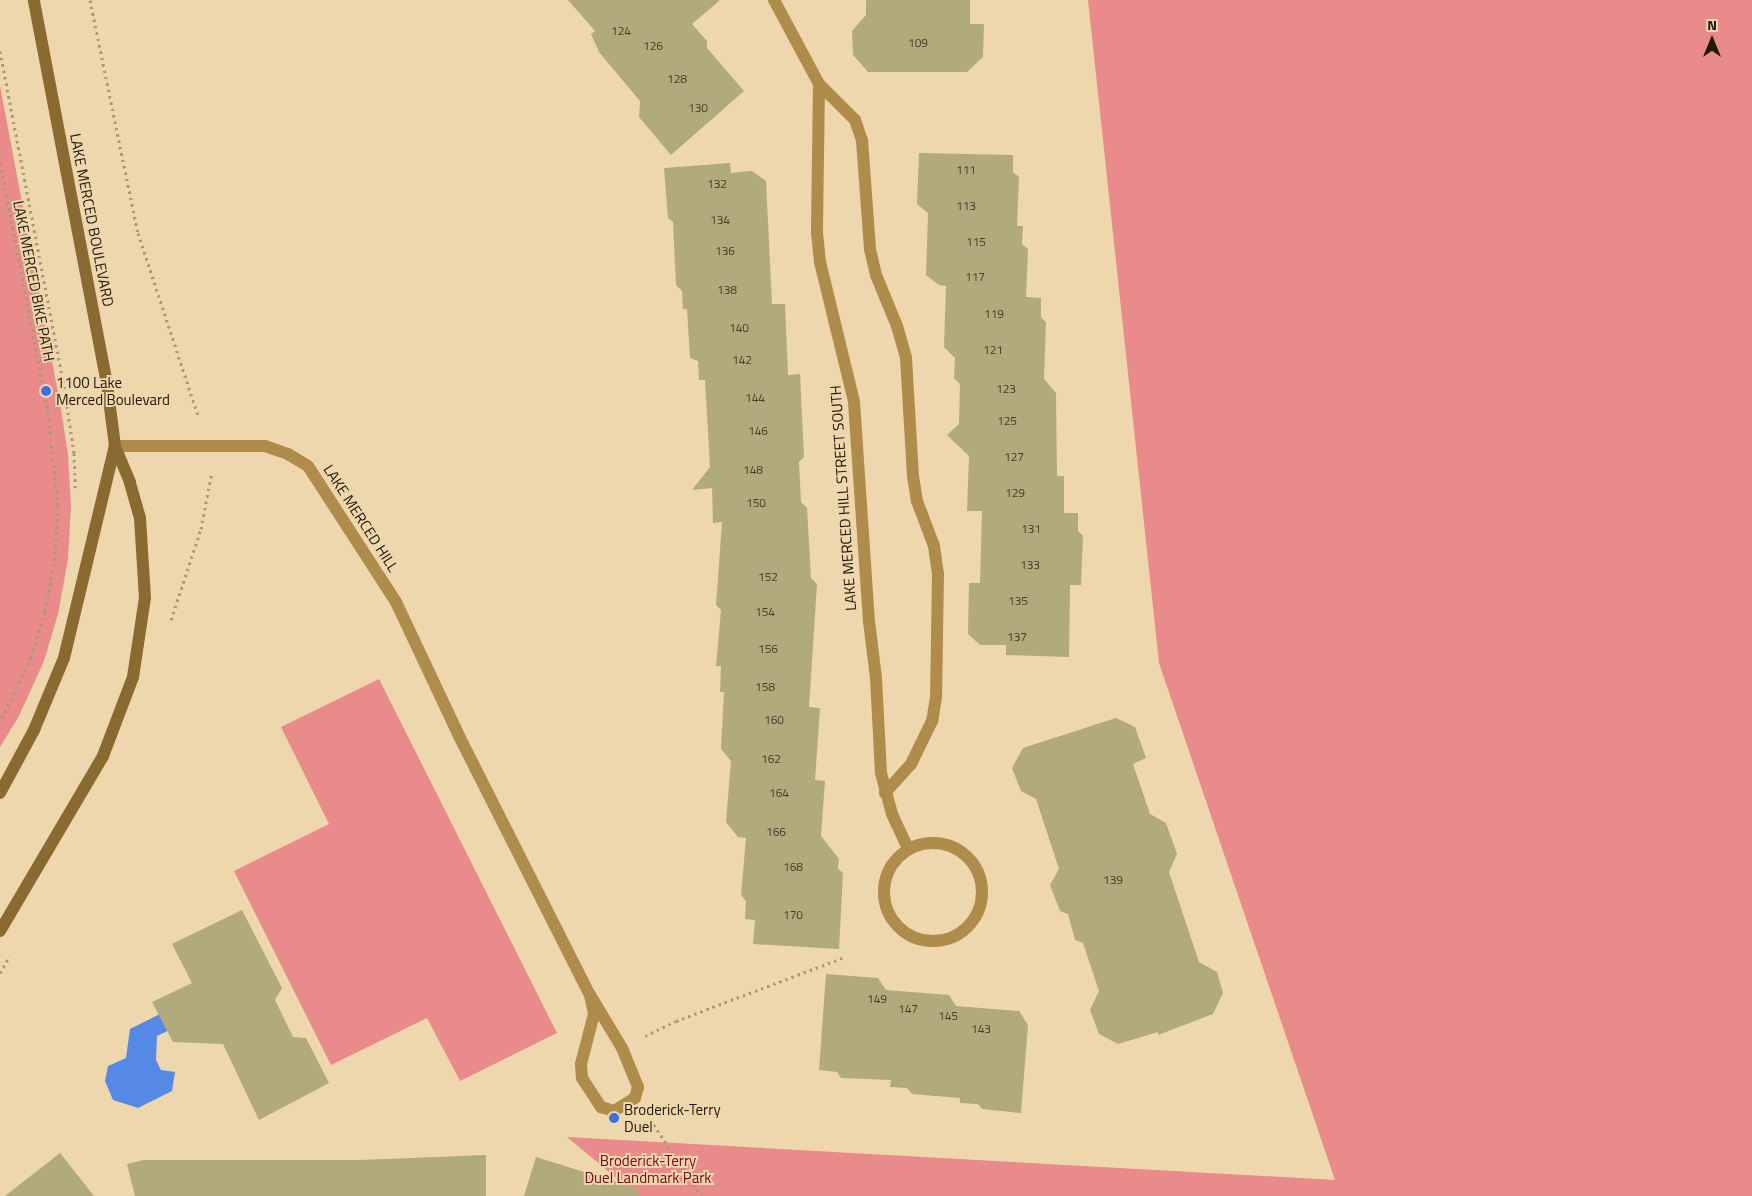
<!DOCTYPE html>
<html>
<head>
<meta charset="utf-8">
<style>
  body { margin:0 }
  #map { position:relative; width:1752px; height:1196px; overflow:hidden; background:#eed6ad; font-family:"Titillium Web",sans-serif }
  div>[style] { position:absolute }
  [style*='--x'] { left:calc(var(--x)*1px); top:calc(var(--y)*1px); width:calc(var(--w)*1px); rotate:calc(var(--a)*1deg) }
  .green>* { inset:0; background:#e88b8a }
  .water>* { inset:0; background:#5589e5 }
  .building>* { inset:0; background:#b0aa7d }
  .path>* { height:3px; margin-top:-1.5px; transform-origin:0; background:repeating-linear-gradient(90deg,#ac9878 0 2.5px,transparent 0 6.5px) }
  .lane>* { height:12px; margin:-6px; padding:0 6px; transform-origin:6px; border-radius:6px; background:#af8c4b }
  .street>* { height:12px; margin:-6px; padding:0 6px; transform-origin:6px; border-radius:6px; background:#af8c4b }
  .street>.ring { margin:-6px; padding:0; box-sizing:content-box; background:none; border:12px solid #af8c4b; border-radius:50% }
  .secondary>* { height:12px; margin:-6px; padding:0 6px; transform-origin:6px; border-radius:6px; background:#896a30 }
  .dots>* { width:14px; height:14px; translate:-50% -50%; box-sizing:border-box; border:2px solid #eed6ad; border-radius:50% }
  span { translate:-50% -50%; white-space:nowrap; text-align:center; line-height:1.15; -webkit-text-stroke:4px #eed6ad; paint-order:stroke }
  .number-label { font-size:12px; color:#453c25 }
  .number-label span { -webkit-text-stroke-width:0 }
  .street-label { font-size:15px; color:#211808 }
  .poi-label { font-size:15px; color:#211808 }
  .left { translate:0 -50%; text-align:left }
  .park-label { font-size:15px; color:#79061b }
  .north { position:absolute; left:1687px; top:15px; width:50px; height:50px; -webkit-text-stroke:4px #eed6ad; paint-order:stroke; rotate:0deg; font-size:14px; font-weight:700; line-height:20px; text-align:center; color:#211808 }
  .north::after { content:''; display:block; margin:auto; width:18px; height:22px; background:#211808; clip-path:polygon(50% 0,100% 100%,50% 72%,0 100%) }
</style>
</head>
<body>
<div id="map">
  <div class="green">
    <i style="clip-path:polygon(1088px 0,1752px 0,1752px 1196px,638px 1196px,567px 1137px,1335px 1180px,1159px 663px)"></i>
    <i style="clip-path:polygon(0 86px,60px 403px,68px 455px,71px 506px,68px 559px,58px 614px,44px 661px,19px 716px,0 747px)"></i>
    <i style="clip-path:polygon(379px 679px,557px 1033px,460px 1081px,427px 1018px,331px 1065px,234px 871px,329px 824px,281px 727px)"></i>
  </div>
  <div class="water">
    <i style="clip-path:polygon(176px 1006px,184px 1023px,157px 1036px,156px 1060px,161px 1070px,175px 1072px,172px 1091px,138px 1108px,113px 1100px,105px 1081px,108px 1066px,126px 1058px,130px 1029px)"></i>
  </div>
  <div class="building">
    <i style="clip-path:polygon(568px 0,720px 0,692px 24px,707px 41px,707px 48px,744px 91px,671px 155px,639px 117px,640px 101px,599px 52px,591px 34px,595px 31px)"></i>
    <i style="clip-path:polygon(866px 0,970px 0,970px 24px,984px 24px,983px 57px,967px 72px,868px 72px,853px 55px,852px 31px,866px 15px)"></i>
    <i style="clip-path:polygon(919px 153px,1013px 155px,1013px 172px,1019px 177px,1017px 226px,1023px 226px,1022px 244px,1028px 249px,1026px 297px,1041px 298px,1041px 317px,1046px 322px,1044px 379px,1056px 393px,1057px 476px,1064px 476px,1064px 513px,1078px 513px,1078px 531px,1083px 536px,1081px 585px,1070px 585px,1069px 657px,1006px 655px,1006px 645px,980px 645px,968px 634px,969px 583px,980px 583px,982px 511px,967px 511px,969px 456px,947px 435px,959px 424px,960px 384px,954px 378px,955px 358px,944px 347px,946px 286px,939px 285px,926px 275px,928px 213px,917px 204px)"></i>
    <i style="clip-path:polygon(730px 163px,731px 173px,752px 171px,766px 181px,772px 304px,785px 304px,788px 375px,800px 374px,804px 457px,799px 462px,801px 502px,807px 508px,811px 578px,817px 584px,809px 707px,820px 708px,815px 780px,825px 781px,821px 836px,839px 859px,838px 869px,843px 873px,839px 949px,753px 944px,755px 920px,745px 919px,746px 901px,741px 895px,746px 838px,738px 837px,726px 822px,731px 761px,721px 749px,724px 692px,720px 692px,721px 666px,716px 666px,721px 610px,716px 605px,722px 522px,713px 523px,712px 488px,692px 490px,710px 467px,705px 380px,699px 380px,698px 361px,690px 358px,687px 309px,683px 309px,682px 291px,676px 285px,673px 222px,668px 218px,664px 168px)"></i>
    <i style="clip-path:polygon(1116px 718px,1135px 727px,1146px 758px,1133px 764px,1150px 814px,1166px 823px,1177px 854px,1169px 872px,1199px 962px,1217px 972px,1223px 993px,1213px 1014px,1158px 1035px,1158px 1032px,1118px 1044px,1099px 1034px,1090px 1010px,1099px 991px,1083px 943px,1075px 940px,1068px 914px,1060px 911px,1050px 885px,1059px 869px,1036px 799px,1021px 791px,1012px 768px,1023px 748px)"></i>
    <i style="clip-path:polygon(242px 910px,282px 988px,275px 1000px,293px 1037px,306px 1038px,329px 1083px,259px 1120px,223px 1044px,173px 1042px,152px 1002px,192px 983px,172px 944px)"></i>
    <i style="clip-path:polygon(826px 974px,878px 978px,886px 990px,949px 995px,956px 1006px,1019px 1011px,1028px 1025px,1021px 1113px,982px 1109px,978px 1104px,960px 1103px,960px 1098px,912px 1094px,907px 1088px,890px 1087px,891px 1080px,841px 1078px,837px 1072px,819px 1070px)"></i>
    <i style="clip-path:polygon(60px 1153px,94px 1196px,5px 1196px)"></i>
    <i style="clip-path:polygon(486px 1155px,486px 1196px,135px 1196px,127px 1164px,144px 1160px,360px 1160px)"></i>
    <i style="clip-path:polygon(536px 1157px,639px 1189px,638px 1196px,524px 1196px)"></i>
  </div>
  <div class="path">
    <i style="--x:90;--y:0;--w:238;--a:78.4"></i>
    <i style="--x:138;--y:233;--w:195;--a:71.8"></i>
    <i style="--x:0;--y:51;--w:335;--a:79.2"></i>
    <i style="--x:63;--y:380;--w:74;--a:81.4"></i>
    <i style="--x:74;--y:453;--w:35;--a:88"></i>
    <i style="--x:0;--y:163;--w:248;--a:79.1"></i>
    <i style="--x:47;--y:406;--w:101;--a:83.7"></i>
    <i style="--x:58;--y:506;--w:51;--a:93.4"></i>
    <i style="--x:55;--y:557;--w:55;--a:100.5"></i>
    <i style="--x:45;--y:611;--w:48;--a:106.9"></i>
    <i style="--x:31;--y:657;--w:72;--a:115.5"></i>
    <i style="--x:171;--y:620;--w:96;--a:-71.8"></i>
    <i style="--x:201;--y:529;--w:58;--a:-79.1"></i>
    <i style="--x:0;--y:973;--w:20;--a:-60"></i>
    <i style="--x:645;--y:1036;--w:34;--a:-26"></i>
    <i style="--x:676;--y:1021;--w:178;--a:-20.8"></i>
    <i style="--x:650;--y:1119;--w:92;--a:56.5"></i>
  </div>
  <div class="lane">
    <i style="--x:115;--y:446;--w:150;--a:0"></i>
    <i style="--x:265;--y:446;--w:24;--a:19"></i>
    <i style="--x:288;--y:454;--w:23;--a:31"></i>
    <i style="--x:308;--y:466;--w:162;--a:57.1"></i>
    <i style="--x:396;--y:602;--w:148;--a:64.8"></i>
    <i style="--x:459;--y:736;--w:290;--a:63.2"></i>
    <i style="--x:590;--y:995;--w:19;--a:78"></i>
    <i style="--x:594;--y:1014;--w:52;--a:104.6"></i>
    <i style="--x:581;--y:1064;--w:14;--a:86"></i>
    <i style="--x:582;--y:1078;--w:35;--a:57"></i>
    <i style="--x:601;--y:1107;--w:14;--a:17"></i>
    <i style="--x:614;--y:1111;--w:25;--a:-32"></i>
    <i style="--x:635;--y:1098;--w:11;--a:-75"></i>
    <i style="--x:638;--y:1087;--w:42;--a:-112.3"></i>
    <i style="--x:622;--y:1048;--w:62;--a:-121.1"></i>
  </div>
  <div class="street">
    <i style="--x:774;--y:0;--w:95;--a:61.8"></i>
    <i style="--x:819;--y:84;--w:149;--a:90.8"></i>
    <i style="--x:817;--y:233;--w:29;--a:84"></i>
    <i style="--x:820;--y:262;--w:144;--a:76.3"></i>
    <i style="--x:854;--y:402;--w:220;--a:86.1"></i>
    <i style="--x:869;--y:621;--w:57;--a:83"></i>
    <i style="--x:876;--y:678;--w:95;--a:87"></i>
    <i style="--x:881;--y:773;--w:42;--a:75"></i>
    <i style="--x:892;--y:814;--w:38;--a:65"></i>
    <i style="--x:819;--y:84;--w:51;--a:45"></i>
    <i style="--x:855;--y:120;--w:21;--a:71"></i>
    <i style="--x:862;--y:140;--w:109;--a:85.8"></i>
    <i style="--x:870;--y:249;--w:27;--a:77"></i>
    <i style="--x:876;--y:275;--w:55;--a:67.6"></i>
    <i style="--x:897;--y:326;--w:33;--a:74"></i>
    <i style="--x:906;--y:358;--w:118;--a:86.6"></i>
    <i style="--x:913;--y:476;--w:25;--a:81"></i>
    <i style="--x:917;--y:501;--w:48;--a:69.3"></i>
    <i style="--x:934;--y:546;--w:28;--a:82"></i>
    <i style="--x:938;--y:574;--w:123;--a:90.9"></i>
    <i style="--x:936;--y:697;--w:24;--a:99"></i>
    <i style="--x:932;--y:721;--w:48;--a:116"></i>
    <i style="--x:911;--y:764;--w:39;--a:132"></i>
    <i class="ring" style="left:884px;top:843px;width:86px;height:86px"></i>
  </div>
  <div class="secondary">
    <i style="--x:0;--y:793;--w:72;--a:-61.6"></i>
    <i style="--x:34;--y:730;--w:78;--a:-67.4"></i>
    <i style="--x:64;--y:658;--w:218;--a:-76.5"></i>
    <i style="--x:0;--y:931;--w:203;--a:-59.5"></i>
    <i style="--x:103;--y:756;--w:85;--a:-69.2"></i>
    <i style="--x:133;--y:677;--w:80;--a:-81.4"></i>
    <i style="--x:145;--y:598;--w:80;--a:-93.6"></i>
    <i style="--x:140;--y:518;--w:37;--a:-106"></i>
    <i style="--x:130;--y:482;--w:39;--a:-113"></i>
    <i style="--x:115;--y:446;--w:63;--a:-97.4"></i>
    <i style="--x:107;--y:384;--w:391;--a:-100.8"></i>
  </div>
  <div class="dots">
    <i style="left:46px;top:391px;background:#3673e2"></i>
    <i style="left:614px;top:1118px;background:#3673e2"></i>
  </div>
  <div class="number-label">
    <span style="left:621px;top:31px">124</span>
    <span style="left:918px;top:43px">109</span>
    <span style="left:653px;top:46px">126</span>
    <span style="left:677px;top:79px">128</span>
    <span style="left:698px;top:108px">130</span>
    <span style="left:966px;top:170px">111</span>
    <span style="left:717px;top:184px">132</span>
    <span style="left:966px;top:206px">113</span>
    <span style="left:720px;top:220px">134</span>
    <span style="left:976px;top:242px">115</span>
    <span style="left:725px;top:251px">136</span>
    <span style="left:975px;top:277px">117</span>
    <span style="left:727px;top:290px">138</span>
    <span style="left:994px;top:314px">119</span>
    <span style="left:739px;top:328px">140</span>
    <span style="left:993px;top:350px">121</span>
    <span style="left:742px;top:360px">142</span>
    <span style="left:1006px;top:389px">123</span>
    <span style="left:755px;top:398px">144</span>
    <span style="left:1007px;top:421px">125</span>
    <span style="left:758px;top:431px">146</span>
    <span style="left:1014px;top:457px">127</span>
    <span style="left:753px;top:470px">148</span>
    <span style="left:1015px;top:493px">129</span>
    <span style="left:756px;top:503px">150</span>
    <span style="left:1031px;top:529px">131</span>
    <span style="left:1030px;top:565px">133</span>
    <span style="left:768px;top:577px">152</span>
    <span style="left:1018px;top:601px">135</span>
    <span style="left:765px;top:612px">154</span>
    <span style="left:1017px;top:637px">137</span>
    <span style="left:768px;top:649px">156</span>
    <span style="left:765px;top:687px">158</span>
    <span style="left:774px;top:720px">160</span>
    <span style="left:771px;top:759px">162</span>
    <span style="left:779px;top:793px">164</span>
    <span style="left:776px;top:832px">166</span>
    <span style="left:793px;top:867px">168</span>
    <span style="left:1113px;top:880px">139</span>
    <span style="left:793px;top:915px">170</span>
    <span style="left:877px;top:999px">149</span>
    <span style="left:908px;top:1009px">147</span>
    <span style="left:948px;top:1016px">145</span>
    <span style="left:981px;top:1029px">143</span>
  </div>
  <div class="street-label">
    <span style="left:92px;top:220px;rotate:79deg">LAKE MERCED BOULEVARD</span>
    <span style="left:34px;top:281px;rotate:79deg">LAKE MERCED BIKE PATH</span>
    <span style="left:843px;top:498px;rotate:-94deg">LAKE MERCED HILL STREET SOUTH</span>
    <span style="left:361px;top:518px;rotate:57deg">LAKE MERCED HILL</span>
  </div>
  <div class="poi-label">
    <span class="left" style="left:56px;top:391px">1100 Lake<br>Merced Boulevard</span>
    <span class="left" style="left:624px;top:1118px">Broderick-Terry<br>Duel</span>
  </div>
  <div class="park-label">
    <span style="left:648px;top:1169px">Broderick-Terry<br>Duel Landmark Park</span>
  </div>
  <div class="north">N</div>
</div>
</body>
</html>
